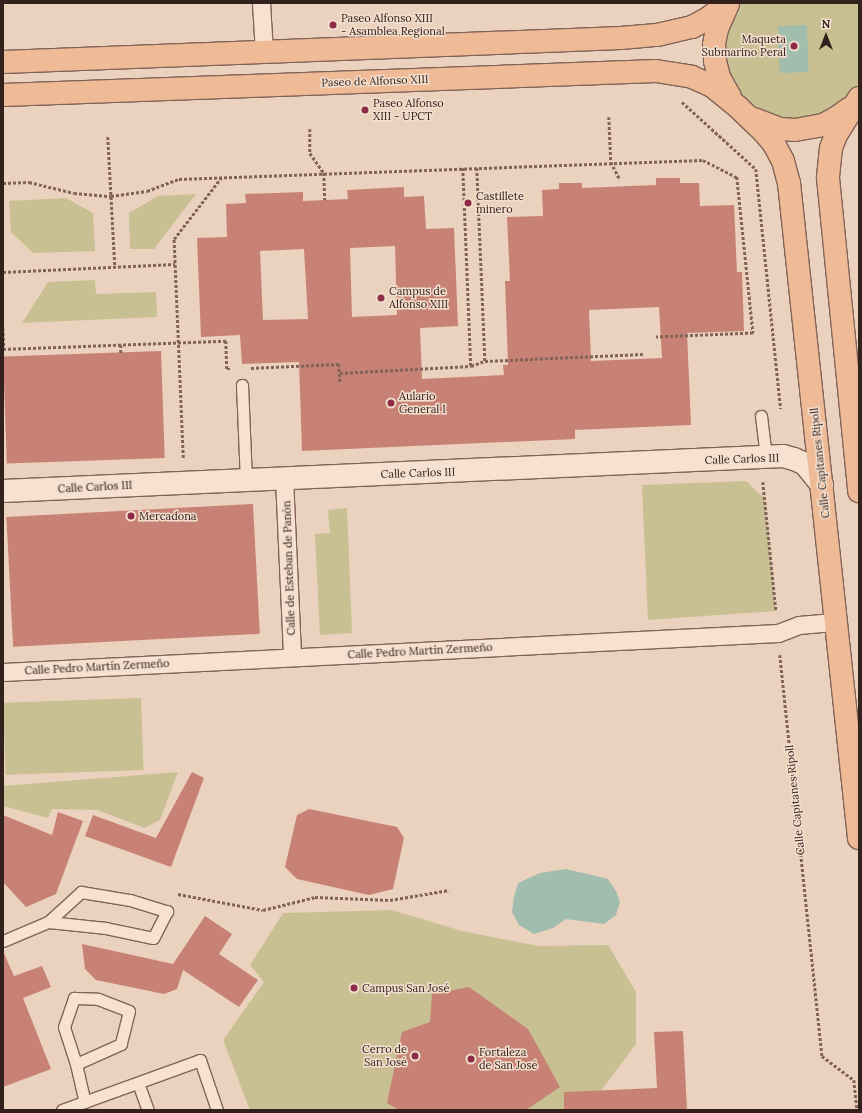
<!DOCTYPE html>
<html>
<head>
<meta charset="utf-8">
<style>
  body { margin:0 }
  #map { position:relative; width:862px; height:1113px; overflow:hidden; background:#ebd2be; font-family:Lora,serif }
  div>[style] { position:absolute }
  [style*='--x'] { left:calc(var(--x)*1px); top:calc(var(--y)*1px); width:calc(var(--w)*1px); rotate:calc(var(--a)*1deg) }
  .green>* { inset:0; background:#c8c093; transform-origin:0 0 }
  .water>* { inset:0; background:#a1bdad; transform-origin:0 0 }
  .building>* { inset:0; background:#c88275; transform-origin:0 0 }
  .path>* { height:2.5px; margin-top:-1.25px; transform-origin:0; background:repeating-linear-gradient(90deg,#826358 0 3px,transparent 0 5px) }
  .roads { filter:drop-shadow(1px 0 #826358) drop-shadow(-1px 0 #826358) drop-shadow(0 1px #826358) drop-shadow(0 -1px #826358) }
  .service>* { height:11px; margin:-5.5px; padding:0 5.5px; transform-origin:5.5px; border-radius:5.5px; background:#f7e1d0 }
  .pedestrian>* { height:17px; margin:-8.5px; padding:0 8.5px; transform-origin:8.5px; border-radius:8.5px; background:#f7e1d0 }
  .minor>* { height:22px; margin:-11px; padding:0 11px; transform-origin:11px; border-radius:11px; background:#f7e1d0 }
  .primary>* { height:22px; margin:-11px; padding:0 11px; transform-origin:11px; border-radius:11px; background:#eebb96 }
  .dots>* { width:11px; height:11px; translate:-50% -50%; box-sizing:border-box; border:2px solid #f3decd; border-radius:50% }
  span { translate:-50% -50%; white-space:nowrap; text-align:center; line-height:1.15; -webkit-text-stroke:3px #f3decd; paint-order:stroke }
  .poi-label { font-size:11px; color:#32211c }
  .left { translate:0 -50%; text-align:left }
  .right { translate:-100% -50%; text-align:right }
  .street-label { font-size:11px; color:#32211c }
  .frame { position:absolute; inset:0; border:4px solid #32211c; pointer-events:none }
  .north { position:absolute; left:806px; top:16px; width:40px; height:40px; -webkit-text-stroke:3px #f3decd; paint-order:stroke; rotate:0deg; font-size:11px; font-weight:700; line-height:16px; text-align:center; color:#32211c }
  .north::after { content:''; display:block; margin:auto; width:14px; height:18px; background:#32211c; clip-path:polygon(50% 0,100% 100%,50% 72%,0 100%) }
</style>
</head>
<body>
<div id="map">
  <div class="green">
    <i style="clip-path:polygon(729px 3px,859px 3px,859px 98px,848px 110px,780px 129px,726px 91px,722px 14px)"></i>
    <i style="clip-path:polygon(196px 194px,154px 249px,130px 249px,129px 213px,158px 196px)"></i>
    <i style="clip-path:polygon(66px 198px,93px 213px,95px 251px,33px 253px,11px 232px,9px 201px)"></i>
    <i style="clip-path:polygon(95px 280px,96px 294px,156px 292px,157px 317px,22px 323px,48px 282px)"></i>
    <i style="clip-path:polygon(746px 481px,765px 499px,776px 611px,648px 620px,642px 485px)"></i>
    <i style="clip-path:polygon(347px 508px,352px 633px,320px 635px,315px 534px,330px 533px,328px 510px)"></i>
    <i style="left:141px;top:698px;width:72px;height:138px;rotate:88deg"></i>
    <i style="clip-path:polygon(178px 772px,160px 820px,145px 828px,97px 810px,52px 809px,48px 818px,3px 806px,3px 786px)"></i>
    <i style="clip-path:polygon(392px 910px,462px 931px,538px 946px,608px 945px,636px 992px,636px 1044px,592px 1103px,593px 1110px,250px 1110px,223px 1040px,264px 982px,250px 965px,283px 913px)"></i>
  </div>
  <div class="water">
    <i style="left:807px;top:25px;width:47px;height:29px;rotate:88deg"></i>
    <i style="clip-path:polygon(566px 869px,608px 879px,616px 891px,620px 902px,616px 915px,604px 924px,566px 919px,553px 928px,534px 934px,519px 925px,512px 912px,514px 897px,518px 883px,540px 873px)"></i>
  </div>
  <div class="building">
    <i style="clip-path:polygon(evenodd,656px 178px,680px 178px,680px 183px,699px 183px,700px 206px,734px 205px,737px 272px,742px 272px,744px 331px,687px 333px,691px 425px,575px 430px,575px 439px,302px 451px,299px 362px,242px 364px,240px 335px,201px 337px,197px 238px,227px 237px,226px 204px,246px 203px,245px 194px,303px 192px,303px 201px,348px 199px,347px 190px,404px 187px,404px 197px,424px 196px,426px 229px,454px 228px,458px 326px,420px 328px,422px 379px,504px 375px,503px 365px,508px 365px,505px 281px,510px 281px,507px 217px,543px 216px,542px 190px,559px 189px,559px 183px,582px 183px,582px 188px,656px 185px,656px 178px,395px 246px,397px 315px,352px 317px,350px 248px,395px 246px,656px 178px,304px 249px,308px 319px,263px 320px,260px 251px,304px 249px,656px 178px,659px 307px,662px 358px,591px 361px,589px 310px,659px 307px)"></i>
    <i style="left:161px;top:351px;width:107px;height:158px;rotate:88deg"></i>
    <i style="left:253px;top:504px;width:130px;height:247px;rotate:87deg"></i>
    <i style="clip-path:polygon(192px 772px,204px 778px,171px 867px,85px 836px,93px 815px,156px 838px)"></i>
    <i style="clip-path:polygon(309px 809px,397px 827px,404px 838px,393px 889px,369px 895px,297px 879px,285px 867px,297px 815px)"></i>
    <i style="clip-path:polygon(58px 812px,83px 821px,56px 894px,26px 907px,3px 882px,3px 815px,52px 835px)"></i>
    <i style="clip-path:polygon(205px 916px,232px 934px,219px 954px,258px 980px,239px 1007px,183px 970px,177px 989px,164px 994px,96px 980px,85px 969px,82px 944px,173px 964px)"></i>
    <i style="clip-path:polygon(3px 951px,14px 976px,42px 966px,51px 987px,23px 998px,51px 1069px,3px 1087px)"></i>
    <i style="clip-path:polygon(469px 987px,528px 1029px,560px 1087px,526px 1110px,399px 1110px,387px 1103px,402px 1032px,430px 1022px,432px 994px)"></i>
    <i style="clip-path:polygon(683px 1031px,687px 1110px,564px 1110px,564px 1092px,657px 1088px,654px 1032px)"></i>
  </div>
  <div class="path">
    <i style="--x:682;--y:102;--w:100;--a:42.2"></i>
    <i style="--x:756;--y:169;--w:241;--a:84.1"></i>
    <i style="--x:609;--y:117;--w:45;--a:87.5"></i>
    <i style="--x:611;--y:162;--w:20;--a:63"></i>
    <i style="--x:310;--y:129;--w:24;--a:90"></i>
    <i style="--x:310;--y:153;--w:24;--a:55"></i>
    <i style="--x:324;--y:173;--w:27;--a:88"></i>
    <i style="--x:108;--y:137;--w:130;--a:86.9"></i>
    <i style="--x:463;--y:168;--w:198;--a:87.7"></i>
    <i style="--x:477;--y:168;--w:193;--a:87.6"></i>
    <i style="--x:3;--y:183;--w:26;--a:-2"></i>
    <i style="--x:29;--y:182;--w:46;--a:13.7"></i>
    <i style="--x:74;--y:193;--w:37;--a:5"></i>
    <i style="--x:111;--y:196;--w:36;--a:-8"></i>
    <i style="--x:147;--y:191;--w:34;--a:-21"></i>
    <i style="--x:179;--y:179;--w:524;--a:-2.08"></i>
    <i style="--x:703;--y:160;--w:38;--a:27"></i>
    <i style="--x:737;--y:177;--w:157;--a:84.1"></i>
    <i style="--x:753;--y:333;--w:97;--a:177.6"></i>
    <i style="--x:3;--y:272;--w:172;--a:-2.7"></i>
    <i style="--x:3;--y:328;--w:21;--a:87"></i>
    <i style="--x:121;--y:345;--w:8;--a:90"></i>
    <i style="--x:3;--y:349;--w:223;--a:-2.1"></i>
    <i style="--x:226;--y:341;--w:28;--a:88"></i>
    <i style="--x:227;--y:369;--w:3;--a:0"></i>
    <i style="--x:251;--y:368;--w:88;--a:-2.6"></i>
    <i style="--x:339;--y:364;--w:20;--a:87"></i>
    <i style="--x:340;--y:373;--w:131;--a:-3.1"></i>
    <i style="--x:471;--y:366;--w:15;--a:-20"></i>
    <i style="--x:485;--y:361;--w:158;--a:-2.5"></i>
    <i style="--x:183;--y:458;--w:219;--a:-92.4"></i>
    <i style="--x:174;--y:239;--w:77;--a:-52.4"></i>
    <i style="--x:763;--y:482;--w:129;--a:84.2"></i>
    <i style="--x:780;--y:655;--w:403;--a:84"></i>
    <i style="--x:822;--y:1056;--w:40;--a:37"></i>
    <i style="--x:854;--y:1080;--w:30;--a:84"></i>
    <i style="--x:178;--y:894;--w:86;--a:10.7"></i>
    <i style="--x:263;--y:910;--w:54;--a:-14"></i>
    <i style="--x:315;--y:897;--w:75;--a:2.3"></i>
    <i style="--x:390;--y:900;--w:60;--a:-9.6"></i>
  </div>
  <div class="roads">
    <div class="service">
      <i style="--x:242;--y:385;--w:95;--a:87.6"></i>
      <i style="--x:761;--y:416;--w:41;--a:83"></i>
      <i style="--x:3;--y:941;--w:49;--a:-22.9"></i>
      <i style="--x:48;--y:922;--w:45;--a:-42.3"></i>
      <i style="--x:81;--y:892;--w:50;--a:9.3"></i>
      <i style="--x:130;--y:900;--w:39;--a:17"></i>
      <i style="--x:167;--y:911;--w:30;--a:117"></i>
      <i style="--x:153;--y:938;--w:48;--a:-168"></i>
      <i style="--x:106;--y:928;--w:58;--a:-174.1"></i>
      <i style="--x:76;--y:1064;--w:39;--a:-108"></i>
      <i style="--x:64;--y:1027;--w:31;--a:-71"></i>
      <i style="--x:74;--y:998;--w:24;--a:2"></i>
      <i style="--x:98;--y:999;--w:33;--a:21"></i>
      <i style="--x:129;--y:1011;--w:34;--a:104"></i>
      <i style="--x:121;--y:1044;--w:49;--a:156"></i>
      <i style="--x:76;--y:1064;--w:39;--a:77"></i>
      <i style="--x:138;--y:1083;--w:29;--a:70"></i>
      <i style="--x:62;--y:1110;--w:147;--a:-19.9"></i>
      <i style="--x:200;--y:1060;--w:53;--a:71.2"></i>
    </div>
    <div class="pedestrian">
      <i style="--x:261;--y:3;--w:49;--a:86.5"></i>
      <i style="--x:284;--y:478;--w:179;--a:87.4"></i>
      <i style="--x:3;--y:672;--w:776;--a:-2.88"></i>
      <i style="--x:778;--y:633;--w:22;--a:-21"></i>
      <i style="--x:799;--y:625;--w:37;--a:-5"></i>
    </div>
    <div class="minor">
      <i style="--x:3;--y:491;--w:781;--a:-2.57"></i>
      <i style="--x:783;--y:456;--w:11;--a:15"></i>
      <i style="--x:794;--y:459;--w:12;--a:24"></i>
      <i style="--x:805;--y:464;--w:27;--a:51"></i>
    </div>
    <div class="primary">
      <i style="--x:728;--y:4;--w:27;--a:114"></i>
      <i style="--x:717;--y:29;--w:16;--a:101"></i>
      <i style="--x:714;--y:45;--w:16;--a:86"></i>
      <i style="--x:715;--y:61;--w:16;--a:76"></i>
      <i style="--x:719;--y:77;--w:23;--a:61"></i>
      <i style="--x:3;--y:62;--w:618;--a:-2.22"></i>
      <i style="--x:621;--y:38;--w:36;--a:-5"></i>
      <i style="--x:657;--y:35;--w:36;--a:-13"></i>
      <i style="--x:692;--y:27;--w:17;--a:-28"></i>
      <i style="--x:707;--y:19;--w:26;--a:-37"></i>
      <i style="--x:3;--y:95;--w:653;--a:-2.1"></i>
      <i style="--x:656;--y:71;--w:36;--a:9"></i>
      <i style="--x:692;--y:77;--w:22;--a:24"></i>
      <i style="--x:712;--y:86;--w:33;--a:39"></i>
      <i style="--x:738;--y:107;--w:35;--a:44"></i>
      <i style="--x:763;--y:131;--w:17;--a:50"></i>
      <i style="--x:774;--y:144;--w:19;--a:62"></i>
      <i style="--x:783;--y:161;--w:23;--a:75"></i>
      <i style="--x:789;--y:183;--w:659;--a:83.9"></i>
      <i style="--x:859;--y:98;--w:44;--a:121.9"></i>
      <i style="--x:836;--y:135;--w:14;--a:111"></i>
      <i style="--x:831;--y:148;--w:30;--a:96"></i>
      <i style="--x:828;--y:178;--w:315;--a:84.3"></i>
      <i style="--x:754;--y:119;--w:28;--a:21"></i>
      <i style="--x:780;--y:129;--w:15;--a:4"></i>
      <i style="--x:795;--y:130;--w:28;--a:-10"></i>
      <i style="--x:823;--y:125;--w:15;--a:-28"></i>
      <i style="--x:836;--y:118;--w:16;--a:-35"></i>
    </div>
  </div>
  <div class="dots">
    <i style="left:333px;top:25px;background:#8e2b46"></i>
    <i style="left:794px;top:46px;background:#8e2b46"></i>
    <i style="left:365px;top:110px;background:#8e2b46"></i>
    <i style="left:468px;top:203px;background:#8e2b46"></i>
    <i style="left:381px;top:298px;background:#8e2b46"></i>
    <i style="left:391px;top:403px;background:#8e2b46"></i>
    <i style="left:131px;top:516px;background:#8e2b46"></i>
    <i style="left:354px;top:988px;background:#8e2b46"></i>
    <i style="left:415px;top:1056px;background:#8e2b46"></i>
    <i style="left:471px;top:1059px;background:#8e2b46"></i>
  </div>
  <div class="poi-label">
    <span class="left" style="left:341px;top:25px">Paseo Alfonso XIII<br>- Asamblea Regional</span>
    <span class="right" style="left:786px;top:46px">Maqueta<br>Submarino Peral</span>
    <span class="left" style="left:373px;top:110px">Paseo Alfonso<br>XIII - UPCT</span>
    <span class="left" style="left:476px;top:203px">Castillete<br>minero</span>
    <span class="left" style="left:389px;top:298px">Campus de<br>Alfonso XIII</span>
    <span class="left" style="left:399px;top:403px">Aulario<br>General I</span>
    <span class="left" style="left:139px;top:516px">Mercadona</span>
    <span class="left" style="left:362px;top:988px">Campus San José</span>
    <span class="right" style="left:407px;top:1056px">Cerro de<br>San José</span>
    <span class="left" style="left:479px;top:1059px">Fortaleza<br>de San José</span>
  </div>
  <div class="street-label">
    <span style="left:375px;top:81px;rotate:-2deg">Paseo de Alfonso XIII</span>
    <span style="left:742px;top:459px;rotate:-2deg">Calle Carlos III</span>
    <span style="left:820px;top:463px;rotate:-96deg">Calle Capitanes Ripoll</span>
    <span style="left:418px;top:473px;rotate:-2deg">Calle Carlos III</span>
    <span style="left:95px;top:487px;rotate:-3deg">Calle Carlos III</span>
    <span style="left:289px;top:568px;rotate:-92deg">Calle de Esteban de Panón</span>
    <span style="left:420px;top:651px;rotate:-3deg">Calle Pedro Martín Zermeño</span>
    <span style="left:97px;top:667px;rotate:-3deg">Calle Pedro Martín Zermeño</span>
    <span style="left:795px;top:800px;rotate:-96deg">Calle Capitanes Ripoll</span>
  </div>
  <div class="frame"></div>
  <div class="north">N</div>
</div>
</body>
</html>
